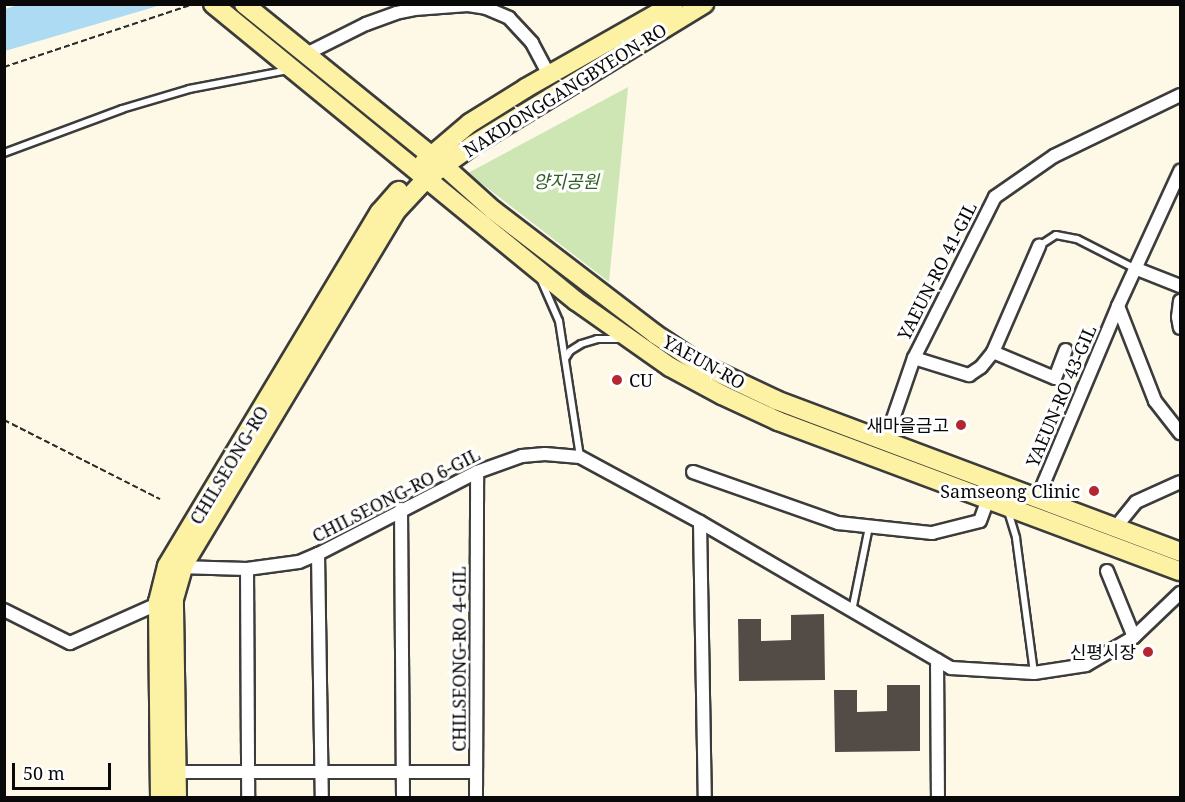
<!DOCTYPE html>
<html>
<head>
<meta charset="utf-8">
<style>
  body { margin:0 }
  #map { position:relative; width:1185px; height:802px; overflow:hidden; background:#fef9e7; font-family:"Noto Serif","Noto Sans KR",serif }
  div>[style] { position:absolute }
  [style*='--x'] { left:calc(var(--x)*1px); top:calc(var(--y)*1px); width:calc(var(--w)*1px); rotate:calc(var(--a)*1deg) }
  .green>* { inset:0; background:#cee6b3 }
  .water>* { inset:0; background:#addbf4 }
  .building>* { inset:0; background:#524b46 }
  .path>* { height:2px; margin-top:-1px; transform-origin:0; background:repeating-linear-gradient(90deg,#2b2b2b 0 6px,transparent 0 9px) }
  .roads { filter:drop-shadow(2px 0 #3c3c3c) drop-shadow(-2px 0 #3c3c3c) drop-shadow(0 2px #3c3c3c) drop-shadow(0 -2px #3c3c3c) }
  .lane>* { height:6px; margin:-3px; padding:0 3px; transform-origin:3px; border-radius:3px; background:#fff }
  .street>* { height:12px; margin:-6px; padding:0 6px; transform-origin:6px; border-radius:6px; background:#fff }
  .secondary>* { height:18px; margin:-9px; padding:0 9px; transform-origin:9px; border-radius:9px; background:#fdf1a3 }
  .dots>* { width:16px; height:16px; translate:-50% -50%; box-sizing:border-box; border:3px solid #fff; border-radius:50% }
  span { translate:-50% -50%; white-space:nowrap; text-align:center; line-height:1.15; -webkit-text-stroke:6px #fff; paint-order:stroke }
  .street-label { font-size:18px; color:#090909 }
  .park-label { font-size:18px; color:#2c5e1d; font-style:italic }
  .poi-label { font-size:18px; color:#090909 }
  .left { translate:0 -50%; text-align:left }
  .right { translate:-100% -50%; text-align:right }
  .frame { position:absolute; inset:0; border:6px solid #090909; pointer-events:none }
  .scale { position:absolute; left:12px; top:763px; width:99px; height:27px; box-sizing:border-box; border:3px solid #090909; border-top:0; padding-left:8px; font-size:18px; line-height:21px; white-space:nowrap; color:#090909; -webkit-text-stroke:4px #fff; paint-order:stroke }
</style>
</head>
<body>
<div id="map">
  <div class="green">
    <i style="clip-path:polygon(628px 87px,628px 88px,609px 282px,468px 173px)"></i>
  </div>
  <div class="water">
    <i style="clip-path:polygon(18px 5px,18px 4px,161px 5px,5px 51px,5px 9px)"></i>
  </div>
  <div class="building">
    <i style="clip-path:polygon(824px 614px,825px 680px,739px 681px,738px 619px,761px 619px,761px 641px,791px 640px,791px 615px)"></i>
    <i style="clip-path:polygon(887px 685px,920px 685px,920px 751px,835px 752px,834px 690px,857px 690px,857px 712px,887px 711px)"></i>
  </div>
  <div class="path">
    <i style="--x:4;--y:67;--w:199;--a:-18.4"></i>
    <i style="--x:4;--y:420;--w:175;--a:26.9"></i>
  </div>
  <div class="roads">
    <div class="lane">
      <i style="--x:4;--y:153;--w:126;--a:-20.4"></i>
      <i style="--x:122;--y:109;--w:70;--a:-16.6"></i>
      <i style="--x:189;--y:89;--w:102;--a:-10.8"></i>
      <i style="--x:1039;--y:246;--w:20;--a:-33"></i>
      <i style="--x:1056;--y:235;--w:21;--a:11"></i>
      <i style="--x:1077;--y:239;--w:66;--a:27"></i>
      <i style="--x:541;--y:280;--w:45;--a:66.3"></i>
      <i style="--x:559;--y:321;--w:137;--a:81.2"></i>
      <i style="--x:565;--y:359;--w:9;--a:-58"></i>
      <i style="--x:570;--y:351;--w:13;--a:-32"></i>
      <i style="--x:581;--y:344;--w:17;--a:-17"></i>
      <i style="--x:597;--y:339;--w:25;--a:0"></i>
      <i style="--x:1008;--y:511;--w:28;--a:73"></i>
      <i style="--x:1016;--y:538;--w:136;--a:82.4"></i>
      <i style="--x:852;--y:611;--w:86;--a:-78.6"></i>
    </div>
    <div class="street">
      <i style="--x:306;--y:54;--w:67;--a:-26.6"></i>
      <i style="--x:366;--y:24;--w:32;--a:-20"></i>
      <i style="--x:396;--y:13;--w:19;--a:-12"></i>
      <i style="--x:415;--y:9;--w:53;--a:-4.3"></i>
      <i style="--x:468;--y:5;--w:18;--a:9"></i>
      <i style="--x:486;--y:8;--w:25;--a:23"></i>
      <i style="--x:509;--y:18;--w:34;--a:47"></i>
      <i style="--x:532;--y:43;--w:36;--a:62"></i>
      <i style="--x:1137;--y:269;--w:46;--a:21.6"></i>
      <i style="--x:1180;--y:301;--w:16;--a:97"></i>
      <i style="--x:1178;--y:317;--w:11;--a:80"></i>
      <i style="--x:1118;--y:306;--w:102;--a:68.7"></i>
      <i style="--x:1155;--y:401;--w:41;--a:52"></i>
      <i style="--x:993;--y:352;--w:67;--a:22.8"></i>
      <i style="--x:1055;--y:378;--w:30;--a:-69"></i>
      <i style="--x:914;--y:358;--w:58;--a:17.2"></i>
      <i style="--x:969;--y:375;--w:14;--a:-34"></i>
      <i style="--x:981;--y:367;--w:19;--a:-51"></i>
      <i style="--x:993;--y:352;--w:116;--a:-66.5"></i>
      <i style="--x:885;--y:442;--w:89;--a:-71"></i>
      <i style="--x:914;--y:358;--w:180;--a:-63.3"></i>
      <i style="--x:995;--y:197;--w:72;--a:-34.8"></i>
      <i style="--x:1054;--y:156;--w:140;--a:-25.8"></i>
      <i style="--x:693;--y:472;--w:154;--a:19.4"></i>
      <i style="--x:838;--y:523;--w:95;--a:6.1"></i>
      <i style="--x:932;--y:533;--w:49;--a:-14"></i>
      <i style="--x:980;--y:521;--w:23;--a:-70"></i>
      <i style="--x:1037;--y:499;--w:209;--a:-67.2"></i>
      <i style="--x:1118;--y:306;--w:149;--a:-65.3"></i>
      <i style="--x:401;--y:509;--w:289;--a:89.6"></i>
      <i style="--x:700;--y:522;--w:276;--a:89"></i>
      <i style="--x:1115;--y:528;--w:33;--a:-51"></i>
      <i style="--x:1136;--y:502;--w:48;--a:-24.4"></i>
      <i style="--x:318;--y:554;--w:244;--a:89.1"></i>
      <i style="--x:178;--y:567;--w:69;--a:1.7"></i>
      <i style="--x:247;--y:569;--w:52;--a:-7.7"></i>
      <i style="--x:299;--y:562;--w:21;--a:-23"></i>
      <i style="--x:318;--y:554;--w:179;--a:-27.3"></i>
      <i style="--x:477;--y:472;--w:48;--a:-19.6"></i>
      <i style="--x:522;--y:456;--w:23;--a:-5"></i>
      <i style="--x:545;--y:454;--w:35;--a:5"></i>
      <i style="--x:580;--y:457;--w:136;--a:28.4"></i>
      <i style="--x:700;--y:522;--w:290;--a:30.2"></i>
      <i style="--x:951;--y:668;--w:83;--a:3.4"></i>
      <i style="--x:1034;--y:673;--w:53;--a:-8.7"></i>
      <i style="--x:1086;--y:665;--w:56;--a:-30.3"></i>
      <i style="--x:1134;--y:637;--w:64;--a:-43.7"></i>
      <i style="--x:247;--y:569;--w:229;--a:89.7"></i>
      <i style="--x:1107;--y:571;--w:71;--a:67.8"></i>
      <i style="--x:4;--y:610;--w:74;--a:26.6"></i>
      <i style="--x:70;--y:643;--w:103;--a:-24.1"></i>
      <i style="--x:937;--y:660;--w:138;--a:89.6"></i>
      <i style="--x:176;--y:772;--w:300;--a:0"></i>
      <i style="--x:476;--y:798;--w:326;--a:-89.8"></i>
    </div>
    <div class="secondary">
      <i style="--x:213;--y:4;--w:469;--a:39.3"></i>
      <i style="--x:576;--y:301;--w:115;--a:35.1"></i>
      <i style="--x:670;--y:367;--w:59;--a:28.3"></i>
      <i style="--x:722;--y:395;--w:62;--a:24.9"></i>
      <i style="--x:778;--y:421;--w:429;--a:20.5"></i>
      <i style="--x:244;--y:4;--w:257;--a:39"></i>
      <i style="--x:444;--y:166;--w:66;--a:41.9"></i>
      <i style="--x:493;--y:210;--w:204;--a:37.4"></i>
      <i style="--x:655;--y:334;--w:54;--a:33.7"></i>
      <i style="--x:700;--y:364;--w:84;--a:25.3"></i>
      <i style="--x:776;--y:400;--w:432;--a:20.6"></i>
      <i style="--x:424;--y:162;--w:60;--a:-40.3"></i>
      <i style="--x:470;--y:123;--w:66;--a:-32"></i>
      <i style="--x:526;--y:88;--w:170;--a:-29.6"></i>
      <i style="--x:160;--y:798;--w:196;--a:-90.6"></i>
      <i style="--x:158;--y:602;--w:37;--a:-76"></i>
      <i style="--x:167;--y:566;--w:413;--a:-59"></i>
      <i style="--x:380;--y:212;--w:28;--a:-49"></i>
      <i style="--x:177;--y:798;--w:199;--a:-90.9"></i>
      <i style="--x:174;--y:599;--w:36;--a:-74"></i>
      <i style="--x:184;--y:564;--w:413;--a:-59"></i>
      <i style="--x:397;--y:210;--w:44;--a:-46.8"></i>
      <i style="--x:427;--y:178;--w:57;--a:-35.7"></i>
      <i style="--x:473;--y:145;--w:271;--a:-31.4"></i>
    </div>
  </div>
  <div class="dots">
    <i style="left:617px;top:380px;background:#b42730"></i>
    <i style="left:961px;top:425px;background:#b42730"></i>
    <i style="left:1094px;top:491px;background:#b42730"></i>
    <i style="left:1148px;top:652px;background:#b42730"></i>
  </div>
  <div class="street-label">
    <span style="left:565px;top:90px;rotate:-32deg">NAKDONGGANGBYEON-RO</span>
    <span style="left:937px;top:271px;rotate:-63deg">YAEUN-RO 41-GIL</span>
    <span style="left:704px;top:362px;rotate:29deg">YAEUN-RO</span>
    <span style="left:1061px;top:396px;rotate:-67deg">YAEUN-RO 43-GIL</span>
    <span style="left:229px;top:465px;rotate:-59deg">CHILSEONG-RO</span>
    <span style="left:396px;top:495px;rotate:-27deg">CHILSEONG-RO 6-GIL</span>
    <span style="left:459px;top:659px;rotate:-90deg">CHILSEONG-RO 4-GIL</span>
  </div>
  <div class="park-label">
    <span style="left:566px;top:181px">양지공원</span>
  </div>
  <div class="poi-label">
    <span class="left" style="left:629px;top:380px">CU</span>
    <span class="right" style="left:949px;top:425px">새마을금고</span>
    <span class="right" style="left:1080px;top:491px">Samseong Clinic</span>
    <span class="right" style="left:1136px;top:652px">신평시장</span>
  </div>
  <div class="frame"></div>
  <div class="scale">50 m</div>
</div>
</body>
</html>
